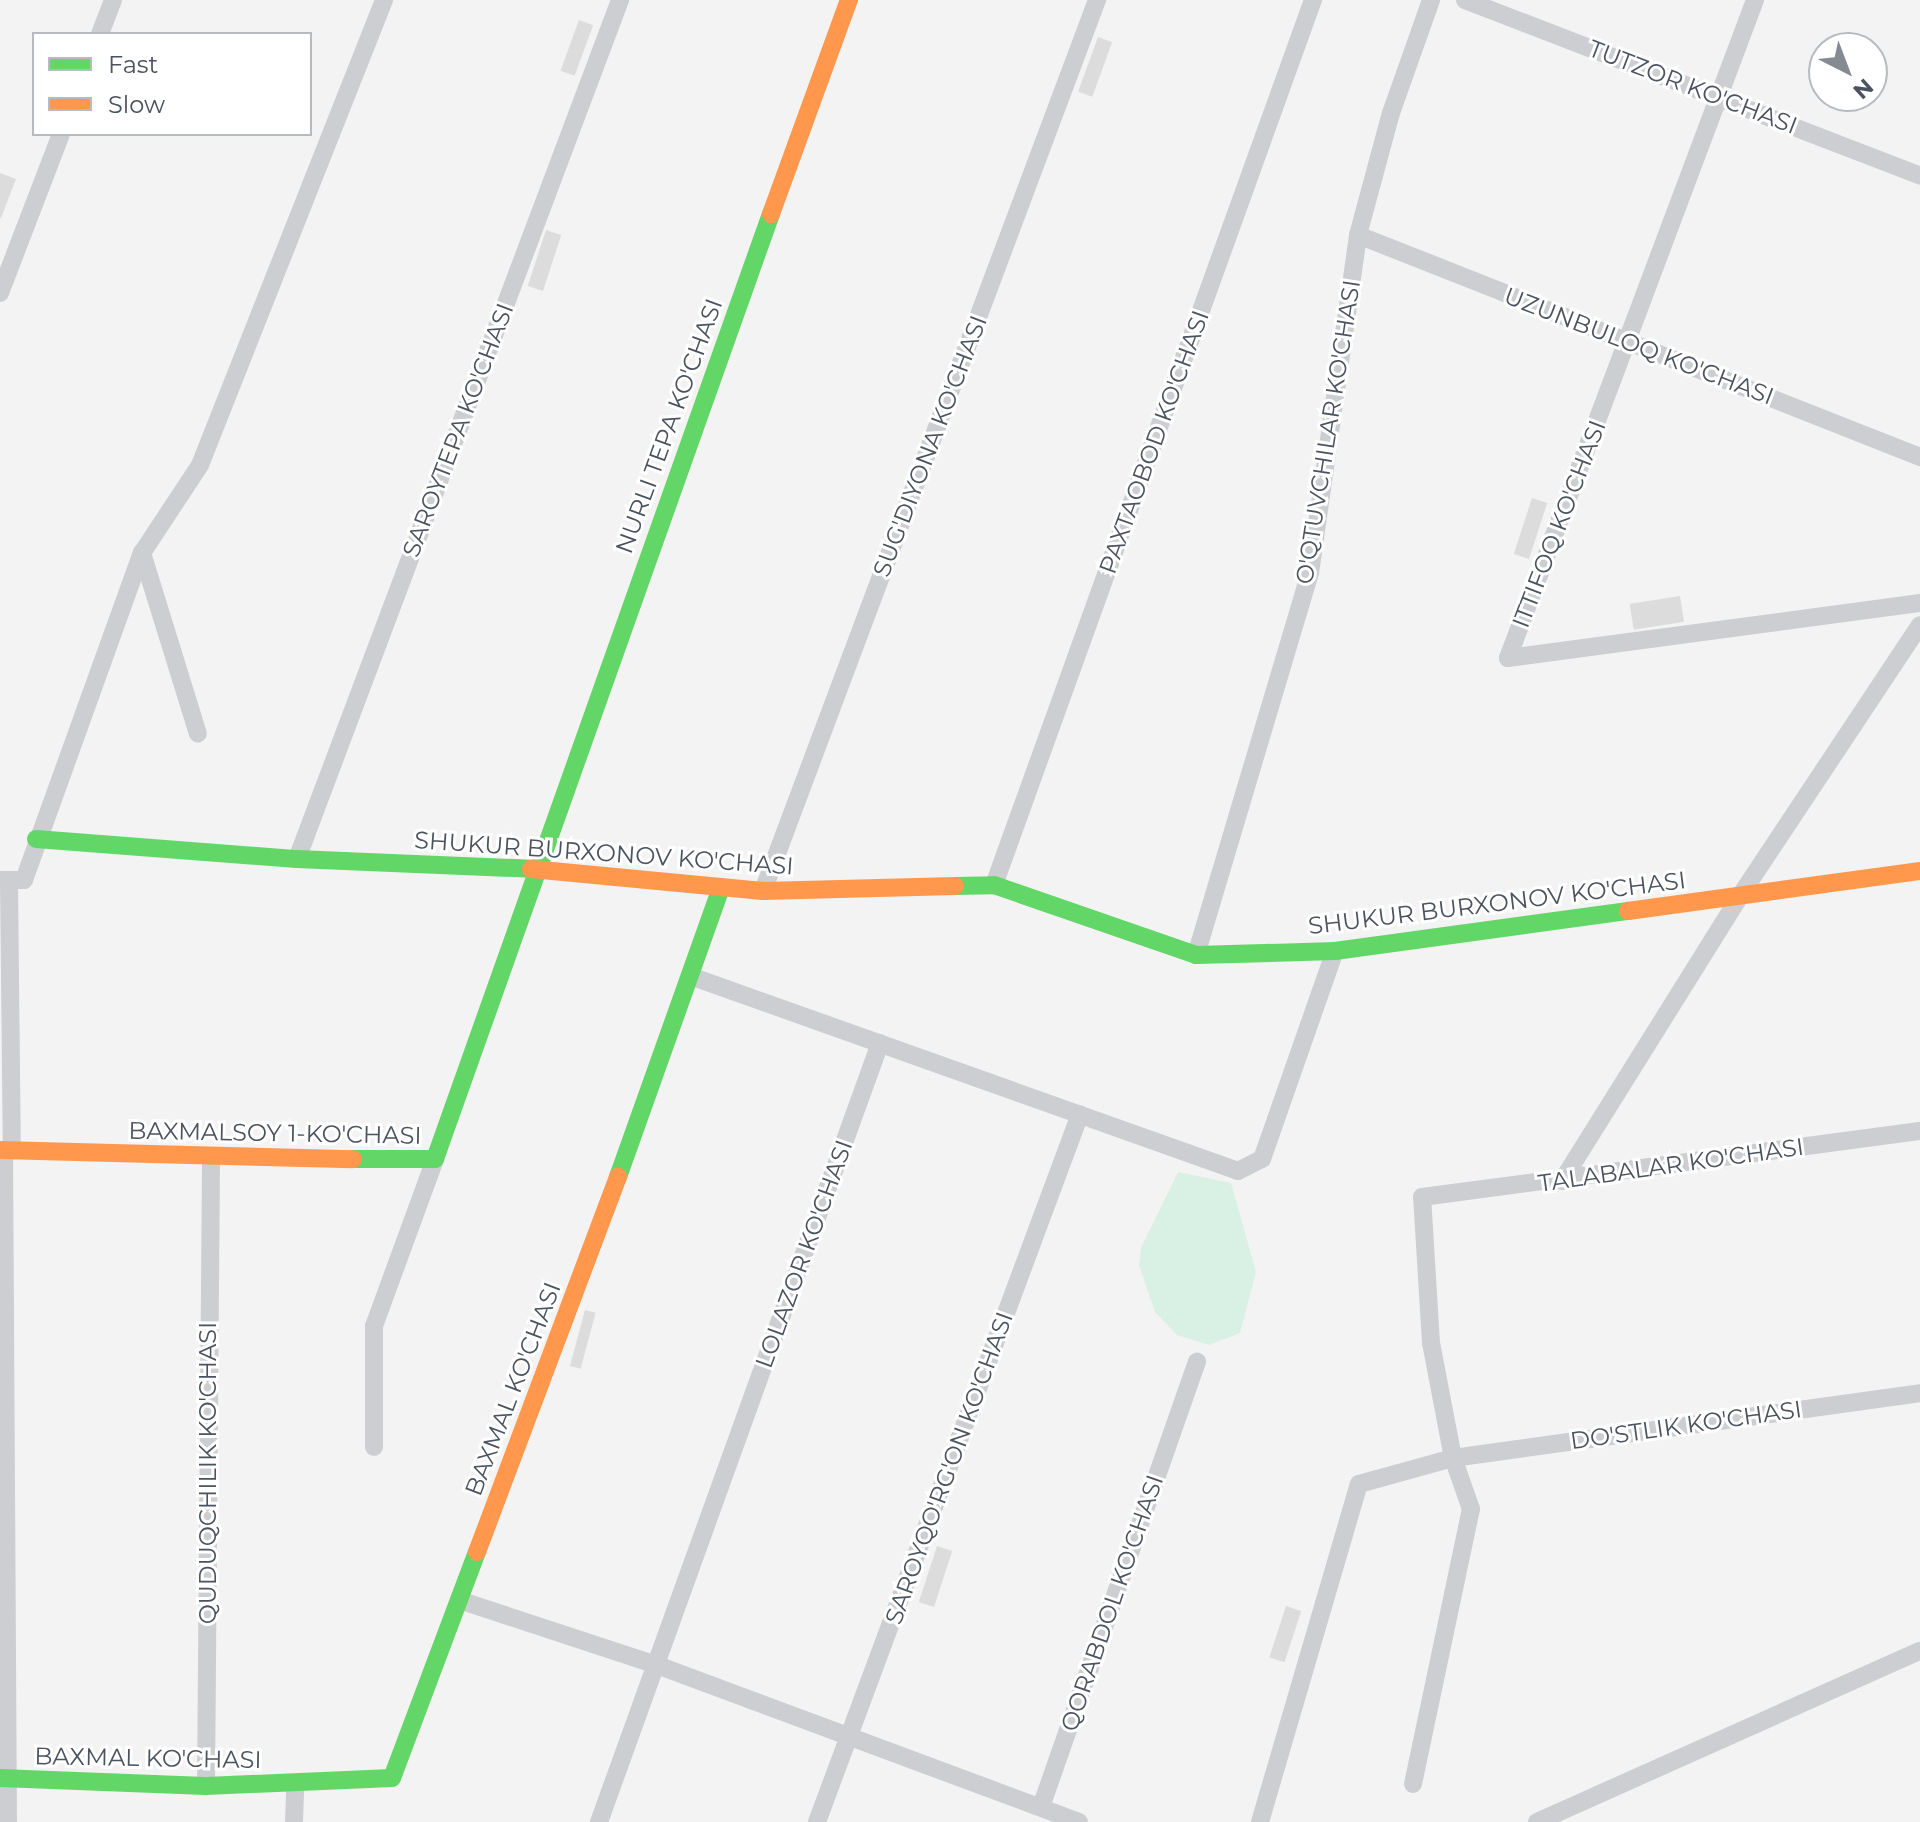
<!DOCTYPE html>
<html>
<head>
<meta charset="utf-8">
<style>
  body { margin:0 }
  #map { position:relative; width:1920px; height:1822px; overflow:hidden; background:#f3f3f3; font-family:Montserrat,sans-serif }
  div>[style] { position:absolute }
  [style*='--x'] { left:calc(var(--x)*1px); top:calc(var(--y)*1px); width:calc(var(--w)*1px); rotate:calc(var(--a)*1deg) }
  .green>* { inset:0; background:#d9f1e4 }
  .building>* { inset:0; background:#dcdcdd; transform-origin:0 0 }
  .street>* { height:18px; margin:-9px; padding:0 9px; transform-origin:9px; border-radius:9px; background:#ccced1 }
  .fast>* { height:18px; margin:-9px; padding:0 9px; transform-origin:9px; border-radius:9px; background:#63d668 }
  .slow>* { height:18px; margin:-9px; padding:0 9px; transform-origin:9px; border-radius:9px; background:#ff974d }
  span { translate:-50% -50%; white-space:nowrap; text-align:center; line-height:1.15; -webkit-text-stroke:6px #fff; paint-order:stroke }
  .street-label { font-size:24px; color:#4a535f }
  .legend { position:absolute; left:32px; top:32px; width:280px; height:104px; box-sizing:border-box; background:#fff; border:2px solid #b7babf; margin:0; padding:10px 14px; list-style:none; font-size:24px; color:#4a535f }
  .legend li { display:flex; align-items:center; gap:16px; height:40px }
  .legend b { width:40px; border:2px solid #b7babf }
  .north { position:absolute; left:1808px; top:32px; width:80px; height:80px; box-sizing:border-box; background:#fff; border:2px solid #b7babf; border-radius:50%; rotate:138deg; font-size:22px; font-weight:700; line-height:32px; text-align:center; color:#4a535f }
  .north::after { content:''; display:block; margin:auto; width:28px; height:36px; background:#858b93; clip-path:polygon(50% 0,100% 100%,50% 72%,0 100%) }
</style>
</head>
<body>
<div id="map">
  <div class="green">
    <i style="clip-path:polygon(1178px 1172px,1231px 1183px,1256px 1272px,1240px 1333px,1209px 1345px,1177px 1335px,1155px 1312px,1139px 1265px,1141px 1248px)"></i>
  </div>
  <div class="building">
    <i style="left:579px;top:20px;width:15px;height:54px;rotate:20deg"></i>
    <i style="left:1098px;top:37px;width:15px;height:58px;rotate:20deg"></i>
    <i style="clip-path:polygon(0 173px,16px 179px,1px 218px,0 218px)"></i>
    <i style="left:546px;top:230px;width:16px;height:59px;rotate:18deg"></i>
    <i style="left:1532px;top:498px;width:16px;height:59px;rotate:18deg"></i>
    <i style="left:1680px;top:596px;width:26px;height:51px;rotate:81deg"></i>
    <i style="left:585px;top:1310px;width:11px;height:58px;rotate:15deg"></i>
    <i style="left:937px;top:1546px;width:16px;height:59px;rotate:18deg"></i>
    <i style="left:1286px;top:1606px;width:16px;height:54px;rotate:18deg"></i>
  </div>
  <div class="street">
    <i style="--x:1465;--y:0;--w:488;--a:21.1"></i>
    <i style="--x:1755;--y:0;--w:703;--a:110.58"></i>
    <i style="--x:1508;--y:658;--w:416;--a:-7.6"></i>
    <i style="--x:100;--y:34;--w:36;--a:-69"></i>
    <i style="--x:1358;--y:235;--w:604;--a:21.55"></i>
    <i style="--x:0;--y:293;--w:170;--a:-69"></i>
    <i style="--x:142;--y:553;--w:189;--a:72.8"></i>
    <i style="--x:297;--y:859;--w:918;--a:-69.39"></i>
    <i style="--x:0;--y:880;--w:24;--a:0"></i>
    <i style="--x:24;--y:880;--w:348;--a:-70.2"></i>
    <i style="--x:142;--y:553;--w:105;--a:-56.6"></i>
    <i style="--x:200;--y:465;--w:500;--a:-68.41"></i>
    <i style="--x:9;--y:880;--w:270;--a:89.4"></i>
    <i style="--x:994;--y:885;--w:941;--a:-70.18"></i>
    <i style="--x:763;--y:891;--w:952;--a:-69.45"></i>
    <i style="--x:1196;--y:955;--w:399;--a:-73.4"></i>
    <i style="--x:1310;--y:573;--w:341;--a:-81.9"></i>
    <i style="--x:1358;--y:235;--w:126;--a:-74.9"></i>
    <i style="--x:1391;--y:113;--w:120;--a:-70.5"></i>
    <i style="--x:693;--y:977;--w:578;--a:19.59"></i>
    <i style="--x:1238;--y:1171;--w:27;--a:-27"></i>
    <i style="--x:1262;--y:1159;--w:220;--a:-70.7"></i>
    <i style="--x:4;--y:1150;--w:672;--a:89.66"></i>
    <i style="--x:1562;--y:1181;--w:336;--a:-58"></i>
    <i style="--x:1740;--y:896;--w:325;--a:-56.4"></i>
    <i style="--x:374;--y:1447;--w:121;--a:-90"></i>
    <i style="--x:374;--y:1326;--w:178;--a:-69.9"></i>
    <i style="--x:459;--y:1600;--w:208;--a:18.2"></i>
    <i style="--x:657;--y:1665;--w:450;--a:20.4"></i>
    <i style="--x:1413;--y:1784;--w:281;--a:-78.1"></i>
    <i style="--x:1471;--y:1509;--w:54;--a:-109.4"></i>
    <i style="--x:1453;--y:1458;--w:117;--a:-100.8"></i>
    <i style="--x:1431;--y:1343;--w:146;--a:-93.5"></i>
    <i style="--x:1422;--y:1197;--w:502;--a:-7.55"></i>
    <i style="--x:206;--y:1786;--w:627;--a:-89.54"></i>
    <i style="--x:1041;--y:1807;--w:472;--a:-70.7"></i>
    <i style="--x:294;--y:1822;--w:38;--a:-88"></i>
    <i style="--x:599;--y:1822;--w:828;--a:-70.16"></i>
    <i style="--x:817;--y:1822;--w:755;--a:-69.62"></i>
    <i style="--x:1260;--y:1822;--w:352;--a:-73.7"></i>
    <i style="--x:1359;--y:1484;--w:98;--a:-15.5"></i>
    <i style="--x:1453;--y:1458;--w:472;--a:-7.9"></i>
    <i style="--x:1537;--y:1822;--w:419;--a:-24.1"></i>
  </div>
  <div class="fast">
    <i style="--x:36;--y:839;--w:262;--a:4.4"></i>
    <i style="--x:297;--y:859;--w:234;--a:2.4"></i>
    <i style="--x:955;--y:886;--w:39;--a:-1"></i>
    <i style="--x:994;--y:885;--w:214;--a:19.1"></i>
    <i style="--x:1196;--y:955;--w:139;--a:-1.6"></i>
    <i style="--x:1335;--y:951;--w:296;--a:-7.8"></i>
    <i style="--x:353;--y:1159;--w:82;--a:0"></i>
    <i style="--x:435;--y:1159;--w:1003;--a:-70.43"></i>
    <i style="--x:618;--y:1177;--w:307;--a:-70.4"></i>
    <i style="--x:0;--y:1778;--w:206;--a:2.2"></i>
    <i style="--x:206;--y:1786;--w:186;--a:-2.5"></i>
    <i style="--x:392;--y:1778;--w:241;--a:-69.4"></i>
  </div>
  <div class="slow">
    <i style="--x:771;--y:214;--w:228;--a:-70"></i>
    <i style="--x:531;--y:869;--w:233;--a:5.4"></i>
    <i style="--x:763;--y:891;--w:192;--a:-1.5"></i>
    <i style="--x:1628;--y:911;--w:295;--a:-7.8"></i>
    <i style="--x:0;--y:1150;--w:353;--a:1.5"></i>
    <i style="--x:477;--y:1552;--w:401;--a:-69.4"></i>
  </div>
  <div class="street-label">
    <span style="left:1693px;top:87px;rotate:21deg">TUTZOR KO'CHASI</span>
    <span style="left:1639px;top:346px;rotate:21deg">UZUNBULOQ KO'CHASI</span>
    <span style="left:669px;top:426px;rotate:-70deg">NURLI TEPA KO'CHASI</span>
    <span style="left:458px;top:430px;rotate:-69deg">SAROYTEPA KO'CHASI</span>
    <span style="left:1328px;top:432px;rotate:-81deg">O'QTUVCHILAR KO'CHASI</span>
    <span style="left:1154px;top:442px;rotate:-70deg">PAXTAOBOD KO'CHASI</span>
    <span style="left:930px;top:446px;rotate:-69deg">SUG'DIYONA KO'CHASI</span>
    <span style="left:1559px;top:524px;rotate:-69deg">ITTIFOQ KO'CHASI</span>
    <span style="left:604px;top:853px;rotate:4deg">SHUKUR BURXONOV KO'CHASI</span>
    <span style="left:1497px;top:903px;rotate:-7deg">SHUKUR BURXONOV KO'CHASI</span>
    <span style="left:275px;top:1133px;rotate:1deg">BAXMALSOY 1-KO'CHASI</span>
    <span style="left:1671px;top:1165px;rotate:-8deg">TALABALAR KO'CHASI</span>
    <span style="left:804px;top:1254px;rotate:-70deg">LOLAZOR KO'CHASI</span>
    <span style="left:513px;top:1389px;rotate:-69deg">BAXMAL KO'CHASI</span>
    <span style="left:1686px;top:1425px;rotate:-8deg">DO'STLIK KO'CHASI</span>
    <span style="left:949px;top:1468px;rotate:-70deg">SAROYQO'RG'ON KO'CHASI</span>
    <span style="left:208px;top:1473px;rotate:-90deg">QUDUQCHILIK KO'CHASI</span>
    <span style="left:1112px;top:1603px;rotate:-71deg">QORABDOL KO'CHASI</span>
    <span style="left:148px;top:1758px;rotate:1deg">BAХMAL KO'CHASI</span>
  </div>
  <ul class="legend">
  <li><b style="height:10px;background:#63d668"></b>Fast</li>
  <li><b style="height:10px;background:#ff974d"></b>Slow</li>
  </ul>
  <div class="north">N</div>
</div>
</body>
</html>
